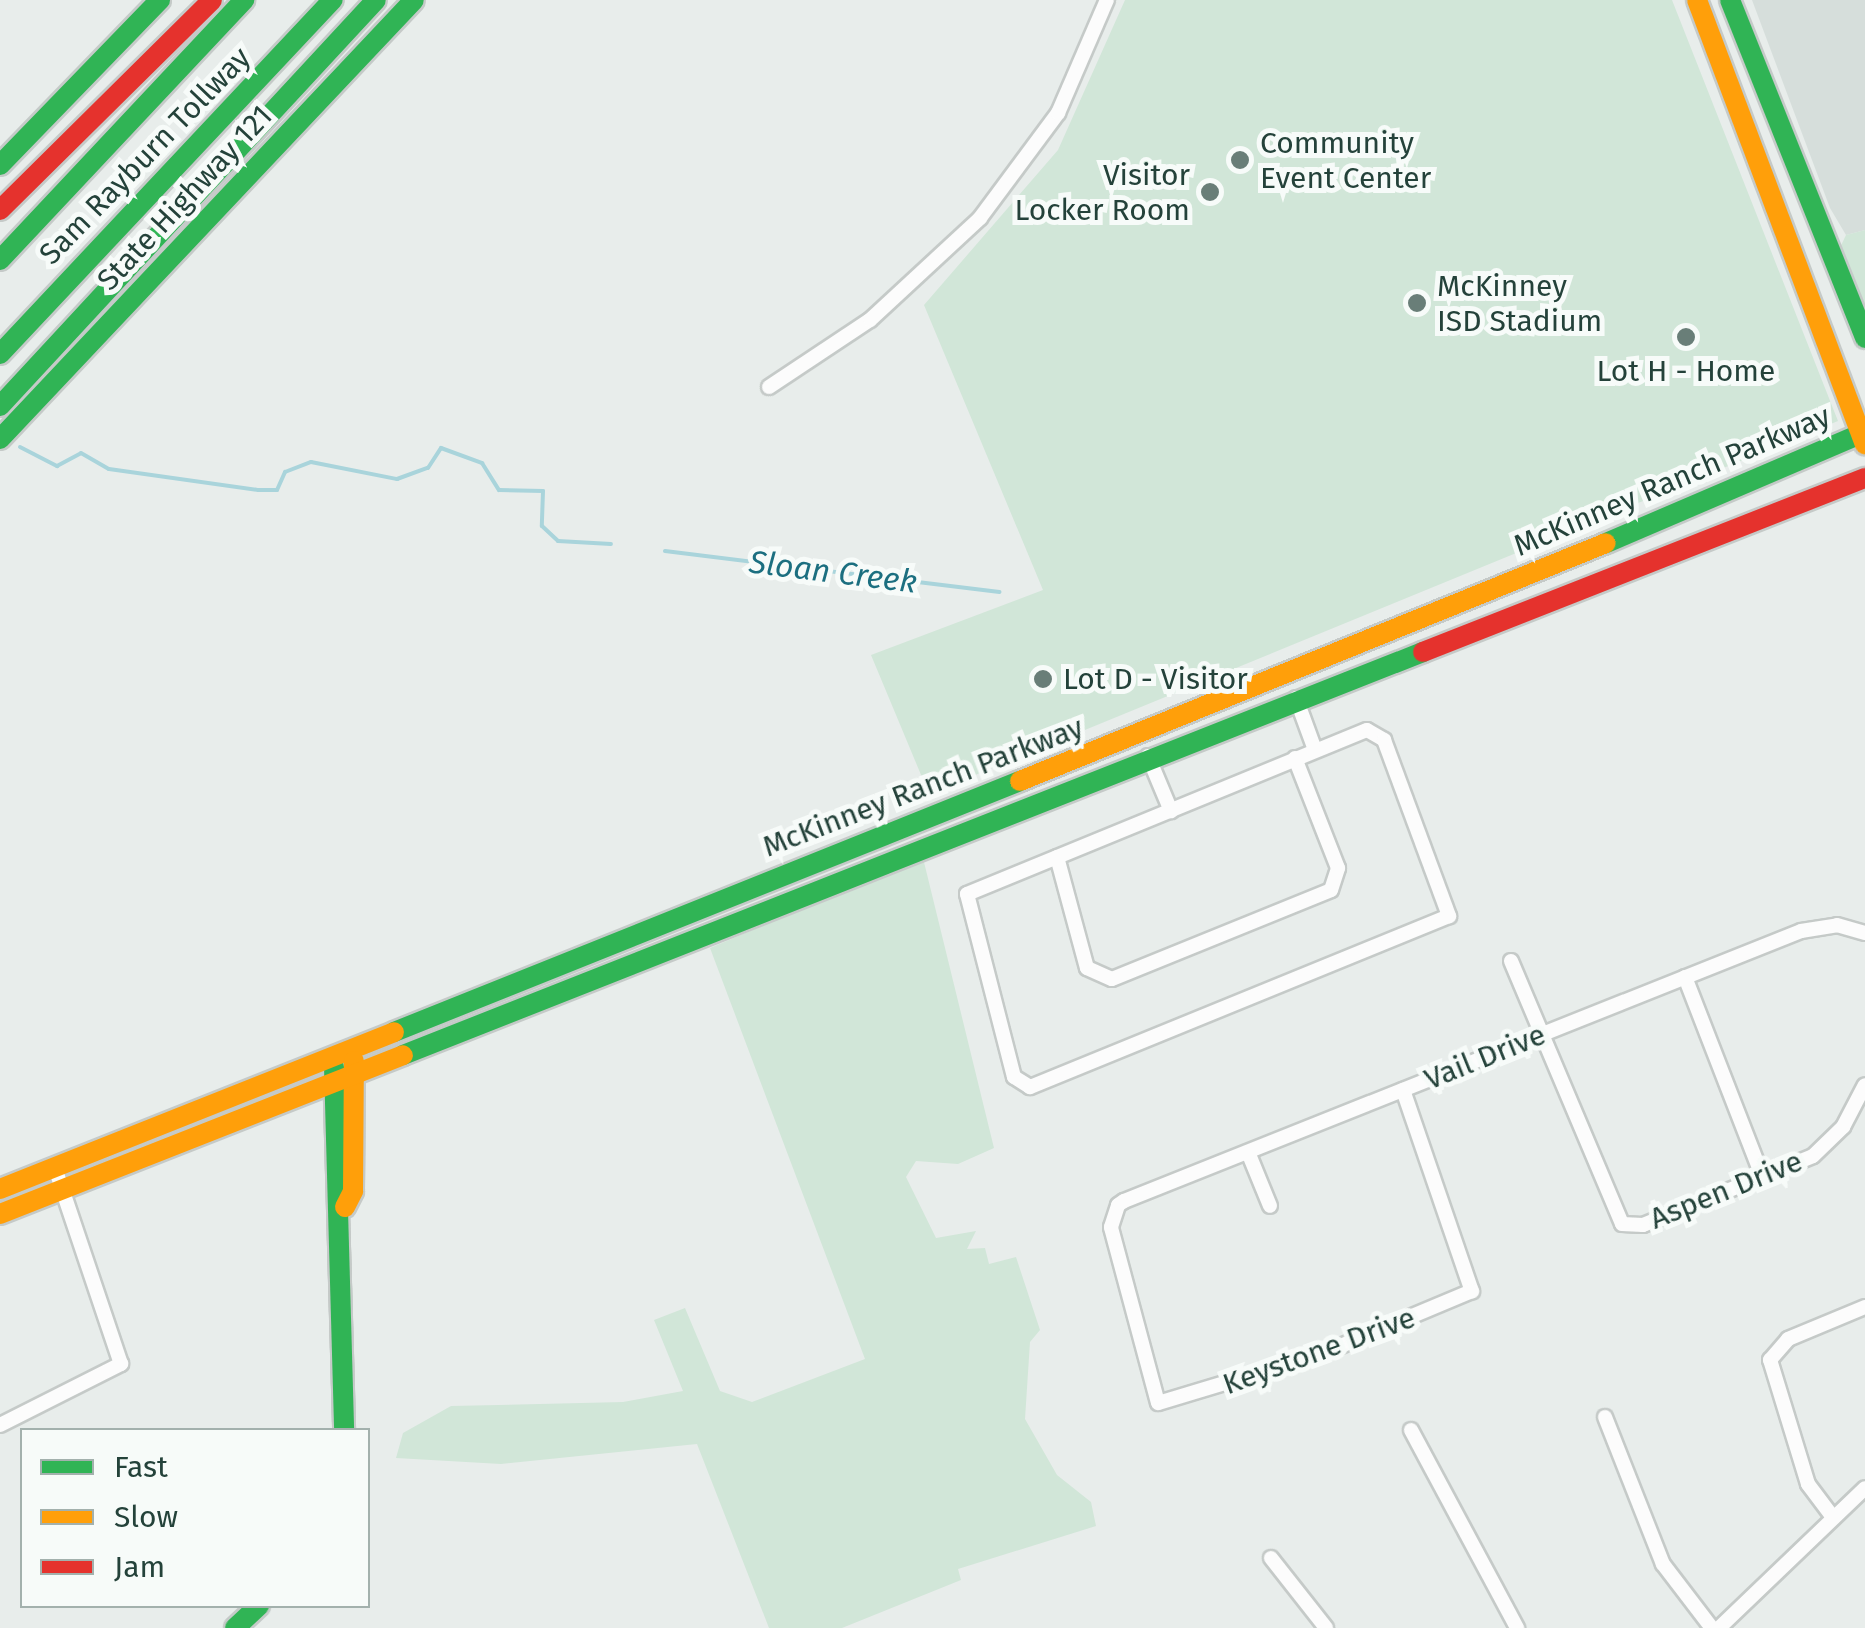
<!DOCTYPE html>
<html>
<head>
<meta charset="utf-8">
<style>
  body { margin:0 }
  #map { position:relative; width:1865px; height:1628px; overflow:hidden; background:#e8edeb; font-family:"Fira Sans",sans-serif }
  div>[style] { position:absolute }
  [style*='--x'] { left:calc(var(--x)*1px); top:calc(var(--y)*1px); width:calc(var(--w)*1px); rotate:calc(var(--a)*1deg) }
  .built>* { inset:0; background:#d6dedb }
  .green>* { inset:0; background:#d1e6d8 }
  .stream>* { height:4px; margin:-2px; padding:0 2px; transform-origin:2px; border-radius:2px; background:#a9d4db }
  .roads { filter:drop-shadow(2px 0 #c5cac8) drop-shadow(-2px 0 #c5cac8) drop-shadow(0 2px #c5cac8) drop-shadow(0 -2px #c5cac8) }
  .street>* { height:14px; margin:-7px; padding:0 7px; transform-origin:7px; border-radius:7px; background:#fcfcfc }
  .fast>* { height:20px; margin:-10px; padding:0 10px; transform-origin:10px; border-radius:10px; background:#30b455 }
  .slow>* { height:20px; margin:-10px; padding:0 10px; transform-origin:10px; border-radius:10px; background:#ff9f0a }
  .jam>* { height:20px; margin:-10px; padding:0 10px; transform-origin:10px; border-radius:10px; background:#e5322d }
  .dots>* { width:28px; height:28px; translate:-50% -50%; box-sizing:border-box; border:5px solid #f7fbf9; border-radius:50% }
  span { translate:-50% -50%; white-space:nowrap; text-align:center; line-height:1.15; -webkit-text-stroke:10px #f7fbf9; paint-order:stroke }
  .poi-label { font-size:30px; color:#24423a }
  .left { translate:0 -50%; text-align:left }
  .right { translate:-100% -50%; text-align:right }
  .street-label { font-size:30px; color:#24423a }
  .water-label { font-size:32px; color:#1c6f80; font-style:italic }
  .legend { position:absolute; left:20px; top:1428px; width:350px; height:180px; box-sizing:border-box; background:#f7fbf9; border:2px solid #a3b1ad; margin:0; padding:12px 18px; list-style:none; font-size:30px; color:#24423a }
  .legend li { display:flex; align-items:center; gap:20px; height:50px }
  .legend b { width:50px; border:2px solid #a3b1ad }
</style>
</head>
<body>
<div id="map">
  <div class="built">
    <i style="clip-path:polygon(1752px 0,1865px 0,1865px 230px,1846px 235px,1830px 208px)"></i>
  </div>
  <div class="green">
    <i style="clip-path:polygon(1125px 0,1672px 0,1838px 421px,929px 794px,871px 655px,1043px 590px,924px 305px,1058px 150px)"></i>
    <i style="clip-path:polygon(1865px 230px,1865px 318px,1837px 254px,1846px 235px)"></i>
    <i style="clip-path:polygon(923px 858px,994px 1148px,958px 1164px,916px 1161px,906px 1177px,936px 1238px,976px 1231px,967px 1249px,985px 1248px,989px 1264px,1016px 1257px,1040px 1330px,1030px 1342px,1025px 1419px,1057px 1475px,1091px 1502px,1096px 1526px,958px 1569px,961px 1580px,842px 1628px,769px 1628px,697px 1444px,501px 1464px,396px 1458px,403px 1433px,451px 1406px,623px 1402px,683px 1391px,654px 1320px,685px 1308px,720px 1391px,752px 1402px,865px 1359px,710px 948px)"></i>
  </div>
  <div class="stream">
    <i style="--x:20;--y:447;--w:42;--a:27.2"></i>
    <i style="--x:57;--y:466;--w:27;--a:-28"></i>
    <i style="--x:81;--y:453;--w:32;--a:30"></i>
    <i style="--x:109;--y:469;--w:150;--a:8"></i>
    <i style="--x:258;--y:490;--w:19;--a:0"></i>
    <i style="--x:277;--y:490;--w:20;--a:-66"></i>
    <i style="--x:285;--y:472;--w:28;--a:-21"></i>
    <i style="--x:311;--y:462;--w:88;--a:11.2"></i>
    <i style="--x:397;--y:479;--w:33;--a:-20"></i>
    <i style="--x:428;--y:468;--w:24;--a:-57"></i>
    <i style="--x:441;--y:448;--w:44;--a:20.1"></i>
    <i style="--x:482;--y:463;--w:32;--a:58"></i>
    <i style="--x:499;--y:490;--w:44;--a:1.3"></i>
    <i style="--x:543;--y:491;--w:35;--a:92"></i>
    <i style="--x:542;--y:526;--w:22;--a:43"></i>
    <i style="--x:558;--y:541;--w:53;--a:3.2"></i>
    <i style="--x:665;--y:551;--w:337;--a:7"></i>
  </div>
  <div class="roads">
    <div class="street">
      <i style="--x:769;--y:387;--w:121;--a:-33.6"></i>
      <i style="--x:870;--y:320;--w:150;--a:-42.8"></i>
      <i style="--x:980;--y:218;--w:131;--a:-53.4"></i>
      <i style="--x:1058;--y:113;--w:123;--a:-66.6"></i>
      <i style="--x:1296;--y:698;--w:55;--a:69.9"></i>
      <i style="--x:1367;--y:730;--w:20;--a:30"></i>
      <i style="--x:1384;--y:740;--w:188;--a:69.7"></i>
      <i style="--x:1449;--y:916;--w:453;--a:157.8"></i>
      <i style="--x:1030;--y:1087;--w:19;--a:-148"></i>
      <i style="--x:1014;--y:1077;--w:189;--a:-104.4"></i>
      <i style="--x:967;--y:894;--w:432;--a:-22.3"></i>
      <i style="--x:1148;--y:756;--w:60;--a:67.3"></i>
      <i style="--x:1057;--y:857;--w:115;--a:74.9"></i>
      <i style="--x:1087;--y:968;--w:27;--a:24"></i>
      <i style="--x:1112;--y:979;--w:236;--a:-22.1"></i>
      <i style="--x:1331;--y:890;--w:23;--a:-72"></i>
      <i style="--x:1338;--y:868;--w:118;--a:-111.4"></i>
      <i style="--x:1511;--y:961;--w:285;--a:67.1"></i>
      <i style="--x:1622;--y:1224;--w:21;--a:3"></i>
      <i style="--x:1643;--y:1225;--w:183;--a:-22.1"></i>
      <i style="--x:1813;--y:1156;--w:42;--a:-44"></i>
      <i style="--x:1843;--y:1127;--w:47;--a:-62.4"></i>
      <i style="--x:1685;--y:977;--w:216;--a:68.8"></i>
      <i style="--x:1403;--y:1090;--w:213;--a:71.1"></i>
      <i style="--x:1472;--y:1291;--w:160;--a:157.3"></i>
      <i style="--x:1324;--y:1353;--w:173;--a:163.2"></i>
      <i style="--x:1158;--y:1403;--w:182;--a:-105"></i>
      <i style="--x:1111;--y:1227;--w:23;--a:-72"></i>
      <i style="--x:1118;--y:1205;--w:7;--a:-34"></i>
      <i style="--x:1124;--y:1201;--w:729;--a:-21.74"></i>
      <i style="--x:1801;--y:931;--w:36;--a:-9"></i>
      <i style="--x:1837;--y:925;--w:29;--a:16"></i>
      <i style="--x:1248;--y:1152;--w:58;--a:67.8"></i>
      <i style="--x:1605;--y:1417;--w:158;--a:68.5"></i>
      <i style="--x:1663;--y:1564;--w:81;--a:52.6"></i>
      <i style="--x:0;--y:1425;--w:136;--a:-26.8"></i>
      <i style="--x:121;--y:1364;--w:207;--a:-108.6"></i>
      <i style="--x:1411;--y:1430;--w:225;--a:61.8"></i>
      <i style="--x:1832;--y:1516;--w:40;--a:-127"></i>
      <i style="--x:1808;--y:1484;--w:130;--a:-107"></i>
      <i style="--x:1770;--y:1360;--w:28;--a:-49"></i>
      <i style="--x:1788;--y:1339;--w:83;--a:-22.6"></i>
      <i style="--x:1271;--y:1558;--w:89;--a:51.8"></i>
      <i style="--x:1719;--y:1628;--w:202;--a:-43.8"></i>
    </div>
    <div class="fast">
      <i style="--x:1730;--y:0;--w:364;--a:68.2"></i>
      <i style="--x:0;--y:165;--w:230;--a:-45.9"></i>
      <i style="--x:0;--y:260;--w:357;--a:-46.8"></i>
      <i style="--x:0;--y:354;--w:486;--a:-46.8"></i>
      <i style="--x:0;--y:406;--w:553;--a:-47.2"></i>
      <i style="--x:0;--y:439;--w:603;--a:-46.68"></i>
      <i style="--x:1606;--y:543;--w:282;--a:-23.2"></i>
      <i style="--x:394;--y:1032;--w:674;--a:-21.85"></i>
      <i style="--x:403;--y:1055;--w:1097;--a:-21.56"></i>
      <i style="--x:334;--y:1067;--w:363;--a:88.4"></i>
      <i style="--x:235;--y:1628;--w:33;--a:-43"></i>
    </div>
    <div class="slow">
      <i style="--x:1697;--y:0;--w:475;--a:69.3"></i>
      <i style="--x:1020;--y:781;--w:632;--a:-22.1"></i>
      <i style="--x:0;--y:1189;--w:424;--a:-21.7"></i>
      <i style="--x:345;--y:1207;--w:18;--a:-63"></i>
      <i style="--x:353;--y:1191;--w:130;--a:-89.6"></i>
      <i style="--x:0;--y:1214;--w:433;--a:-21.5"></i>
    </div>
    <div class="jam">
      <i style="--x:0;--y:210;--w:298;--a:-44.7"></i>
      <i style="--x:1423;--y:652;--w:475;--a:-21.5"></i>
    </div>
  </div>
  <div class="dots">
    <i style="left:1240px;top:160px;background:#697e78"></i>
    <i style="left:1210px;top:192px;background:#697e78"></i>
    <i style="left:1417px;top:303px;background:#697e78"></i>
    <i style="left:1686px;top:337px;background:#697e78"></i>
    <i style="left:1043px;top:679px;background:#697e78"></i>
  </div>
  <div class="poi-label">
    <span class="left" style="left:1260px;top:160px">Community<br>Event Center</span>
    <span class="right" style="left:1190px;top:192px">Visitor<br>Locker Room</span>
    <span class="left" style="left:1437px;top:303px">McKinney<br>ISD Stadium</span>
    <span style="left:1686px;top:371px">Lot H - Home</span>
    <span class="left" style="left:1063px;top:679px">Lot D - Visitor</span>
  </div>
  <div class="street-label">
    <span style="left:145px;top:156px;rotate:-46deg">Sam Rayburn Tollway</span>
    <span style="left:185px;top:198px;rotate:-47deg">State Highway 121</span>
    <span style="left:1672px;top:481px;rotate:-23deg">McKinney Ranch Parkway</span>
    <span style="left:923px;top:787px;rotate:-21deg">McKinney Ranch Parkway</span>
    <span style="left:1485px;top:1057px;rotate:-22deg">Vail Drive</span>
    <span style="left:1726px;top:1190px;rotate:-22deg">Aspen Drive</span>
    <span style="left:1319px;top:1351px;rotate:-20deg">Keystone Drive</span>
  </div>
  <div class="water-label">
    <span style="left:833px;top:572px;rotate:7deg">Sloan Creek</span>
  </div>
  <ul class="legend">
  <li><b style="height:12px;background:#30b455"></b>Fast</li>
  <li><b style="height:12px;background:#ff9f0a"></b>Slow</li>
  <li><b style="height:12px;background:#e5322d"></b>Jam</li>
  </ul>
</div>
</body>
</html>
